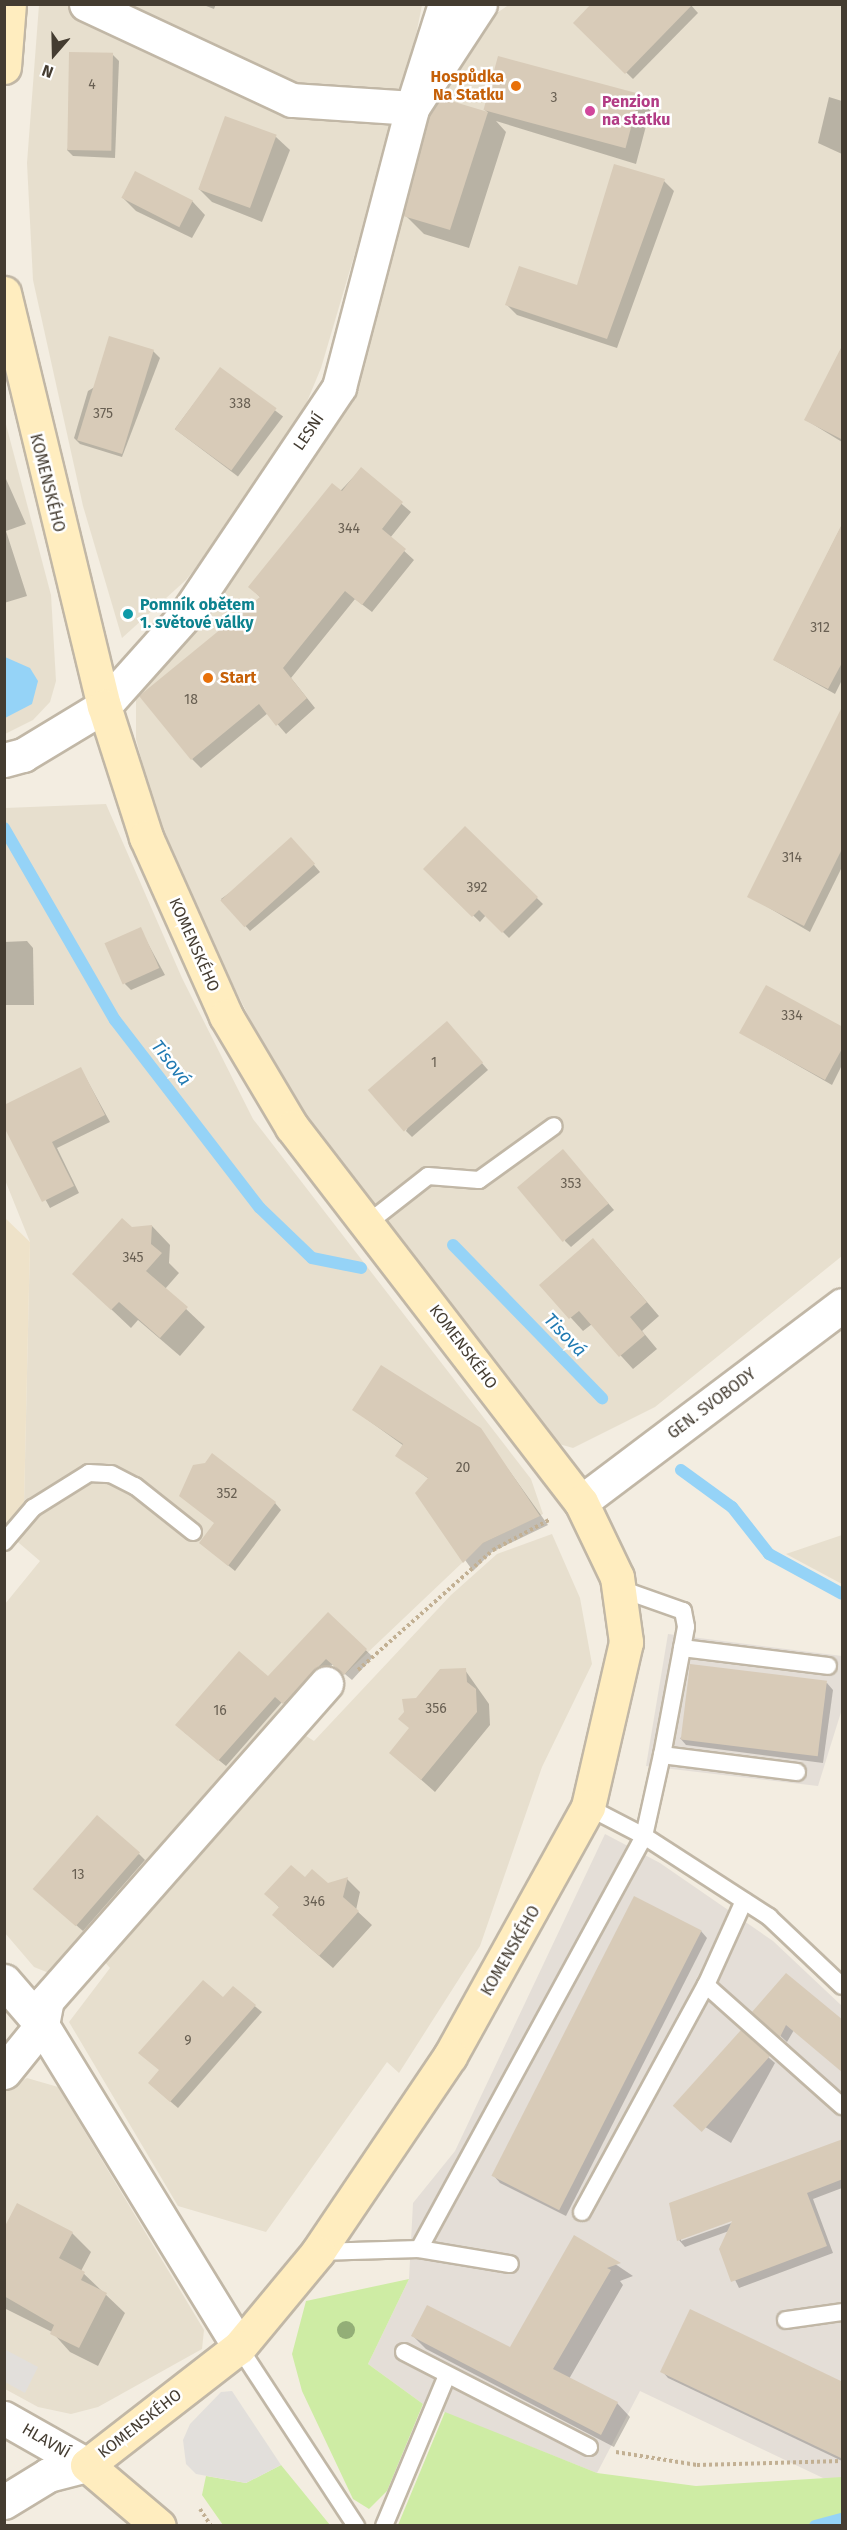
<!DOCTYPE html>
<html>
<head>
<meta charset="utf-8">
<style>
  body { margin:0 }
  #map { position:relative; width:847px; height:2530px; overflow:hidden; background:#f3ede1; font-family:"Fira Sans",sans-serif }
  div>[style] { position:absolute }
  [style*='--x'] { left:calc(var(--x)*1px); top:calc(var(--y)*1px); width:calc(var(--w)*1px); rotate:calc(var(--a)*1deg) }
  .residential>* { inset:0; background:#e7dfce }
  .industrial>* { inset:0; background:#e4ded7 }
  .education>* { inset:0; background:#eee2c9 }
  .green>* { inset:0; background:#ceeca4 }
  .parking>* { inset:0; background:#e2dfdb }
  .water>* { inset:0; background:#95d3f7 }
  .shadow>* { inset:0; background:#0003; transform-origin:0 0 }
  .stream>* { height:12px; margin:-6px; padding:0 6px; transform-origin:6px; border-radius:6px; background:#95d3f7 }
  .building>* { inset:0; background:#d8cbb8; transform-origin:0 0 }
  .path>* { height:4px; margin-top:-2px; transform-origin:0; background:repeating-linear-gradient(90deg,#c2b093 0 3px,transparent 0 6px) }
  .roads { filter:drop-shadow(2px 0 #c1b7a6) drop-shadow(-2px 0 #c1b7a6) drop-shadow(0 2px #c1b7a6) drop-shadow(0 -2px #c1b7a6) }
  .lane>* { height:16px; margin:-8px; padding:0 8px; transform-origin:8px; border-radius:8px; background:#fff }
  .street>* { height:33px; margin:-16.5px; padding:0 16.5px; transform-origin:16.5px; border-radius:16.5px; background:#fff }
  .secondary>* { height:33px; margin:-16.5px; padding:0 16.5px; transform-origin:16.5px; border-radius:16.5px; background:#ffedbf }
  .trees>* { width:18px; height:18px; margin:-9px; border-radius:50%; background:#93ae77 }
  .dots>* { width:16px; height:16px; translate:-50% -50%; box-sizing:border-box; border:3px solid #fff; border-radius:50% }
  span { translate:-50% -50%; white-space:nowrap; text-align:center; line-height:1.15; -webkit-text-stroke:5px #fff; paint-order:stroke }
  .number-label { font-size:14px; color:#696053 }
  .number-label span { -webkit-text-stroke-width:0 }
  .food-label { font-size:16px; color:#c56008; font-weight:700 }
  .right { translate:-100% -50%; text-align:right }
  .left { translate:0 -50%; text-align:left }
  .hotel-label { font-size:16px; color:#b23c85; font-weight:700 }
  .street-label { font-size:16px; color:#443c31 }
  .culture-label { font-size:16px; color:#0d838f; font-weight:700 }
  .water-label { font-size:18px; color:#207ab2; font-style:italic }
  .frame { position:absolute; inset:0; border:6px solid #443c31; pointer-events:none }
  .north { position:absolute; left:24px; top:24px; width:60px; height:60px; -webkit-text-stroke:4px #fff; paint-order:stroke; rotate:200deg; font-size:16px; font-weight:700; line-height:24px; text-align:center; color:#443c31 }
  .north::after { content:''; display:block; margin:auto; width:21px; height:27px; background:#443c31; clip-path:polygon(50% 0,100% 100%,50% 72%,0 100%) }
</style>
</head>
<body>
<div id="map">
  <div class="residential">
    <i style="clip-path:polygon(510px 4px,842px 5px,842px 1256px,655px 1407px,573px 1448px,559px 1444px,348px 1176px,279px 1078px,164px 845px,136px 739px,136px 694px,224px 570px,368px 301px,434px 95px,488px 19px)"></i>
    <i style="clip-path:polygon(39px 5px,422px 5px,409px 70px,321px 368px,284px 457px,186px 580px,122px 638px,83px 506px,33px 280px,27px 163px)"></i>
    <i style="clip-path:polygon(4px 417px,51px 595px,56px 681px,50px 702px,33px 720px,5px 734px)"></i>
    <i style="clip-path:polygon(106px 804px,182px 978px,253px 1119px,531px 1479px,543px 1514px,483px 1543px,344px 1675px,331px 1664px,54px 1975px,34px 1967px,5px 1933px,5px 1604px,40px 1561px,5px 1531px,24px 1504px,30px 1242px,5px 1180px,5px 808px)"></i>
    <i style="clip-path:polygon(552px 1534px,580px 1598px,592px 1664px,542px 1767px,480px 1946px,399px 2073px,387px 2062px,266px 2232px,178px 2206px,69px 2022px,110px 1968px,103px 1960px,300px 1732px,314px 1741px,451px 1595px,497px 1554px)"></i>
    <i style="clip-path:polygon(842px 1535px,842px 1584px,786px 1554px)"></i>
    <i style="clip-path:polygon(27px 2078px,58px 2087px,204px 2330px,202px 2349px,98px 2407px,71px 2414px,38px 2407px,5px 2389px,4px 2091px)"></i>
  </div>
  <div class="industrial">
    <i style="clip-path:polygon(668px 1634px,842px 1656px,842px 1709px,818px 1786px,646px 1766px)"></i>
    <i style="clip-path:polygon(605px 1834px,660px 1863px,773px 1941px,842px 2006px,842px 2487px,640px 2391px,597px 2473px,423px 2404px,368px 2364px,409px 2279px,413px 2203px,455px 2151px)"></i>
  </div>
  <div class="education">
    <i style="clip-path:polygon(4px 1217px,30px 1242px,24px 1504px,5px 1525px)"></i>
  </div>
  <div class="green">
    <i style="clip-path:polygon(409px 2279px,368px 2364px,423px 2404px,387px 2491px,369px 2509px,353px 2499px,302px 2391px,292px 2354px,306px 2301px)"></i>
    <i style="clip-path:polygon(445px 2412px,597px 2473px,696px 2486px,842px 2477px,842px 2525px,398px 2525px)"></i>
    <i style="clip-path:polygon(281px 2465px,330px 2525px,223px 2525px,202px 2495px,206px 2476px,246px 2483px)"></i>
  </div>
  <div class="parking">
    <i style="clip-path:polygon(4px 2349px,38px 2367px,25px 2393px,5px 2382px)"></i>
    <i style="clip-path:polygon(232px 2391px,281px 2465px,246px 2483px,196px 2474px,186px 2464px,183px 2440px,190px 2424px,221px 2392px)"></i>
  </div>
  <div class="water">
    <i style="clip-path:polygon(5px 657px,30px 668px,38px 681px,32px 704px,5px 718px)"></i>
  </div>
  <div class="shadow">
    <i style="clip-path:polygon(201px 4px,216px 4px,214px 9px)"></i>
    <i style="clip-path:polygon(690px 4px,698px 13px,633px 79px,575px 23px)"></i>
    <i style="clip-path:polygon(113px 55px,119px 61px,115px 158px,73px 156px,67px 150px)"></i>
    <i style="clip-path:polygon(639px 95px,651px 107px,636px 164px,496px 121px,506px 132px,469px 248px,424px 234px,405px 215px,442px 99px,488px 113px,484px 109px)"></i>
    <i style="clip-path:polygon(829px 97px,842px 101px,842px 154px,818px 143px)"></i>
    <i style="clip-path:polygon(226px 118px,276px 137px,290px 150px,262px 222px,212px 202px,199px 189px)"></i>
    <i style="clip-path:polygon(664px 181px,674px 191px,617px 348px,517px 315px,507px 305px,578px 286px)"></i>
    <i style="clip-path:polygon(123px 198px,192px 201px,205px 215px,192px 238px,136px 211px)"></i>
    <i style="clip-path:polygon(842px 347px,842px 442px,806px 420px)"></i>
    <i style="clip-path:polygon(153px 351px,160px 358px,122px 457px,80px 444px,74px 438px,88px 391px)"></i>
    <i style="left:220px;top:369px;width:79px;height:75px;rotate:37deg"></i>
    <i style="clip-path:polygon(361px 469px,411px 512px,390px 538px,414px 560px,372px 612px,355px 599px,291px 678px,315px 708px,286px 734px,268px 713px,201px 768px,192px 759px,261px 598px,250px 587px)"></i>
    <i style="clip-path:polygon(6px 479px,26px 524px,6px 531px,27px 596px,4px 603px)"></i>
    <i style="clip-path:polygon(842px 525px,842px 680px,835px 694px,774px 660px)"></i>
    <i style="clip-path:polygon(842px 762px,842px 867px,810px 932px,749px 896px)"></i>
    <i style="clip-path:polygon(465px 828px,543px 904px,509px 938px,486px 915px,480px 922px,425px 869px)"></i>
    <i style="clip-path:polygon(297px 845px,320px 872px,250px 931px,221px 899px)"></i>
    <i style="clip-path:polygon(140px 929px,165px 975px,131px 990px,125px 984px)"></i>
    <i style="clip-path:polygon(27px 941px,33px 948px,34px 1005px,4px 1005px,4px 942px)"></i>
    <i style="clip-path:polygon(842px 1029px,842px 1065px,832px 1085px,741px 1033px)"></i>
    <i style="clip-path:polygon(453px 1030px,488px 1070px,412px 1137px,406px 1131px)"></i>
    <i style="clip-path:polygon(81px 1069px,110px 1122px,57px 1148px,79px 1193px,50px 1208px,4px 1123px)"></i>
    <i style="clip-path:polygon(569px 1158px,614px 1210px,571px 1247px,565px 1241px)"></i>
    <i style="clip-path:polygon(152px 1226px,170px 1245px,169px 1263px,179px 1273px,165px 1289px,205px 1327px,180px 1356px,138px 1320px,131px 1328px,74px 1274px,131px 1228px)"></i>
    <i style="clip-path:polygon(606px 1254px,659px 1316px,642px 1331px,657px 1349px,633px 1369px,592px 1324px,583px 1331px,541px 1285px)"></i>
    <i style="clip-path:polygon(354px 1410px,480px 1430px,548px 1525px,492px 1552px,473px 1571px,417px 1493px,429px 1479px,397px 1455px,404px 1446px)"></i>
    <i style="clip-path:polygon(275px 1503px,281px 1510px,235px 1571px,201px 1543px)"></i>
    <i style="clip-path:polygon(328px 1614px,373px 1657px,352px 1680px,333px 1664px,291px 1709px,282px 1702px,226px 1766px,184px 1732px,269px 1678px)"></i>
    <i style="clip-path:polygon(465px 1670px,489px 1704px,490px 1725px,435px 1792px,391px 1753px,410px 1729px,416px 1699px)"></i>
    <i style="clip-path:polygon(827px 1683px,833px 1690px,823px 1763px,686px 1745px,680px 1738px)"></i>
    <i style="clip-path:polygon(139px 1854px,145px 1860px,83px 1931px,41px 1895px)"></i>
    <i style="clip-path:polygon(306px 1879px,328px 1884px,347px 1879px,360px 1892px,356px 1910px,372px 1925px,333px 1968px,287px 1928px,280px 1908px,266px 1894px)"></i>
    <i style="clip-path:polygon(701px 1931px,707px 1938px,566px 2216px,500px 2183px,494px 2176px)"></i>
    <i style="clip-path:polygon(787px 1975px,794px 2030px,787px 2042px,761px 2018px)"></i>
    <i style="clip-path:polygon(233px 1988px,262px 2012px,178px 2108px,157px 2090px)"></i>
    <i style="clip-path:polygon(768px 2057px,775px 2063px,731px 2143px,694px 2120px)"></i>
    <i style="clip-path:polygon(evenodd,842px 2141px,842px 2188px,813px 2199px,833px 2253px,739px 2288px,720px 2249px,729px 2231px,685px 2247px,679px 2240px,670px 2204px,842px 2141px,739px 2217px,740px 2220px,681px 2241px,681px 2238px,739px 2217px)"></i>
    <i style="clip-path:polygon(4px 2231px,72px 2233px,91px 2252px,81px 2271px,125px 2313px,98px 2366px,70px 2352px,52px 2332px,4px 2308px)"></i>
    <i style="clip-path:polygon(575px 2237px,633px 2276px,620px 2281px,623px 2285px,569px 2379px,617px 2403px,630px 2417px,614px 2447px,426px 2349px,413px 2336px,510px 2349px)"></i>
    <i style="clip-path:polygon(662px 2371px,842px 2384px,842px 2461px,668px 2378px)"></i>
  </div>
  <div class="stream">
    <i style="--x:4;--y:828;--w:222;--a:60"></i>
    <i style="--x:115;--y:1020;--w:237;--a:52.4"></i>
    <i style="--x:260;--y:1208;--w:72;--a:43.9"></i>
    <i style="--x:312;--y:1258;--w:50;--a:11.5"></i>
    <i style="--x:453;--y:1245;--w:214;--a:45.8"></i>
    <i style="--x:681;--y:1470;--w:63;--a:36"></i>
    <i style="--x:732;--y:1507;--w:60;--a:51.8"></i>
    <i style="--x:769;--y:1554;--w:83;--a:28.7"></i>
    <i style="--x:815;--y:2526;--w:28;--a:-15"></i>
  </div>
  <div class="building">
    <i style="clip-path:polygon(591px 4px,693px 4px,625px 74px,573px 23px)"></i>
    <i style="left:69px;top:52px;width:44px;height:98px;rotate:1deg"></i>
    <i style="left:498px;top:56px;width:147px;height:56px;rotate:15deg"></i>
    <i style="clip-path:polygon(441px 98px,488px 112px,450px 230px,403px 216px,429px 116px)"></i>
    <i style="left:225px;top:116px;width:55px;height:78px;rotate:20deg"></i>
    <i style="clip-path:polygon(614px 164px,665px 179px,607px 339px,505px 305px,519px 266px,577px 285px)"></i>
    <i style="left:135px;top:171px;width:65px;height:30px;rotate:27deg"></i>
    <i style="left:109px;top:336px;width:47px;height:109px;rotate:17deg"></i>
    <i style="clip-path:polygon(843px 344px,843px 440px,804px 420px)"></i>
    <i style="left:220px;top:367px;width:70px;height:77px;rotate:36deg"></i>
    <i style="clip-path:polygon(361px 467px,403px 502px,382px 529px,406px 549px,362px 605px,345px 591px,283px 668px,307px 698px,276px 726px,259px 704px,191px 760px,139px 696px,260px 597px,248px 587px,332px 483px,342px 491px)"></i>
    <i style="clip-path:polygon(843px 522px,843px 661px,828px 689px,773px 660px)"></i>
    <i style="clip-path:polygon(843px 705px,843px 847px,804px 926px,747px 897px)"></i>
    <i style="clip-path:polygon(465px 826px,538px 897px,502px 933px,479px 910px,472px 917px,423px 869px)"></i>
    <i style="left:291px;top:837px;width:36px;height:95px;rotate:48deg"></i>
    <i style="left:141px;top:927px;width:45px;height:40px;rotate:66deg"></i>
    <i style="clip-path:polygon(766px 985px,843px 1027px,843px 1047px,825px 1080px,739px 1033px)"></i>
    <i style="left:447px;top:1021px;width:55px;height:105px;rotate:49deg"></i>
    <i style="clip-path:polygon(81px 1067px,105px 1115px,52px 1142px,74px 1186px,42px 1202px,4px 1127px,4px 1105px)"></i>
    <i style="left:563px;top:1149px;width:71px;height:60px;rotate:50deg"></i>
    <i style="clip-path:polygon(122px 1218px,132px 1227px,152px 1225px,151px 1244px,162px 1253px,146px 1271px,188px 1307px,160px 1338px,119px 1302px,111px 1310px,72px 1274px)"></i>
    <i style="clip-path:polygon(593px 1238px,647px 1302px,630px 1317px,645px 1335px,619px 1357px,579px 1311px,569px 1319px,539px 1285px)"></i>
    <i style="clip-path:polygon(381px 1365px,481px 1428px,540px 1516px,483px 1543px,463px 1563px,415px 1493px,428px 1478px,395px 1456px,403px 1444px,352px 1410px)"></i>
    <i style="clip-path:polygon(212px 1453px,276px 1502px,228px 1566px,199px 1543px,214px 1523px,179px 1496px,193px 1465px,205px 1463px)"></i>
    <i style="clip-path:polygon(328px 1612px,367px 1649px,344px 1675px,326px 1659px,283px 1704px,275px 1697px,218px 1761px,175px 1725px,239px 1651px,268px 1676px)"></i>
    <i style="left:690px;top:1664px;width:138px;height:76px;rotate:7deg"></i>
    <i style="clip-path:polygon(466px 1668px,467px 1682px,476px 1689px,477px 1712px,421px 1780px,389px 1753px,409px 1728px,398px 1719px,404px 1712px,402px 1699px,416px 1698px,440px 1669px)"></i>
    <i style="left:97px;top:1815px;width:57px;height:98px;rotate:41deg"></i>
    <i style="clip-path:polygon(291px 1865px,305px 1877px,312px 1869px,328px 1883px,348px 1877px,343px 1897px,359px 1911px,319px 1956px,272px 1915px,279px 1907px,264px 1894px)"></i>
    <i style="left:634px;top:1896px;width:76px;height:314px;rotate:27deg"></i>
    <i style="clip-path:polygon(786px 1973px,843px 2020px,843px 2073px,786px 2025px,780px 2037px,752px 2012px)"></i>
    <i style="clip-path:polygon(203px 1980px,223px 1997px,233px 1986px,256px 2005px,170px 2102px,148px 2083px,159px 2070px,138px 2053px)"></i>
    <i style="left:741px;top:2030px;width:39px;height:102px;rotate:42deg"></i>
    <i style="clip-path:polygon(843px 2139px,843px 2179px,807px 2193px,827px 2246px,731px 2282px,719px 2249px,732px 2221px,677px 2241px,669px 2203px)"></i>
    <i style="clip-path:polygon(17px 2203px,73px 2232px,59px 2258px,85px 2272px,81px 2280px,107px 2293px,79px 2348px,50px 2334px,54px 2325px,4px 2296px,4px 2228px)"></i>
    <i style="clip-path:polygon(574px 2235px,621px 2263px,607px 2268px,611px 2270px,553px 2369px,618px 2402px,601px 2435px,411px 2336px,427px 2305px,510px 2347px)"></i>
    <i style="clip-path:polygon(690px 2309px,843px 2382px,843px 2459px,660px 2372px)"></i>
  </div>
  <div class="path">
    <i style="--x:358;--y:1670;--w:181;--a:-41.6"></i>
    <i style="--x:493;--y:1550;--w:64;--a:-28.2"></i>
    <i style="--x:616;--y:2452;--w:82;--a:9.1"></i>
    <i style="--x:697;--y:2465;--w:145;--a:-1.6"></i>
    <i style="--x:200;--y:2509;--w:20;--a:57"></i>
  </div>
  <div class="roads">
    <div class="lane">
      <i style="--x:368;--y:1223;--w:76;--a:-38.1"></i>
      <i style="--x:428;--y:1176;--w:51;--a:4.5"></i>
      <i style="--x:479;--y:1180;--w:92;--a:-35.8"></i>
      <i style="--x:4;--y:1542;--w:45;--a:-49.5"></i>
      <i style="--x:33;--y:1508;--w:66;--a:-32"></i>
      <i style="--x:89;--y:1473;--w:22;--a:3"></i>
      <i style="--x:111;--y:1474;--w:27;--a:27"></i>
      <i style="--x:135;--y:1486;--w:74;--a:38.4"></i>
      <i style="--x:618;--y:1588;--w:69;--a:19.5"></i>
      <i style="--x:683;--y:1611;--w:16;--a:79"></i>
      <i style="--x:686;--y:1627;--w:130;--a:100.6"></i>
      <i style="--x:662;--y:1755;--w:136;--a:7.2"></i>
      <i style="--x:682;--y:1648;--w:147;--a:7"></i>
      <i style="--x:588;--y:1807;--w:63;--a:27.4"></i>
      <i style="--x:644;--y:1836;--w:83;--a:-77.5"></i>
      <i style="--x:706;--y:1985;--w:182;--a:41.7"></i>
      <i style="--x:582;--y:2212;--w:259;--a:-61.4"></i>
      <i style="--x:706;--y:1985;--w:92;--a:-65.7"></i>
      <i style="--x:419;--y:2249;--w:92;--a:9.4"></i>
      <i style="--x:318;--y:2252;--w:101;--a:-1.7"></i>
      <i style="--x:419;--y:2249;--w:470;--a:-61.4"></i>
      <i style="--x:644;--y:1836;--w:149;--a:32.9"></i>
      <i style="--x:769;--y:1917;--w:100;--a:43.4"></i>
      <i style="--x:786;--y:2320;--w:57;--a:-8.1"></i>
      <i style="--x:239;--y:2347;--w:214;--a:56.8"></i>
      <i style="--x:404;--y:2352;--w:208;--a:27.2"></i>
      <i style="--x:384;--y:2526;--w:160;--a:-67.3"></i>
    </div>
    <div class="street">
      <i style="--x:86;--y:4;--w:227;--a:25"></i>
      <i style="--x:292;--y:100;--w:120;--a:3.8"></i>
      <i style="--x:412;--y:108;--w:109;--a:-72.4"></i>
      <i style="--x:4;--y:760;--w:20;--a:-15"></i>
      <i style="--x:23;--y:755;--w:95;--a:-31.2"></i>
      <i style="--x:104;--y:706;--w:126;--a:-48.2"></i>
      <i style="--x:188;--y:612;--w:271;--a:-56.1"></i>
      <i style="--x:339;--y:387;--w:288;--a:-75.3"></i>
      <i style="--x:412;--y:108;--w:124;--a:-56.8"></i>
      <i style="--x:581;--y:1502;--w:327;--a:-37"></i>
      <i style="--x:4;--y:1981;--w:58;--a:49.2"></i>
      <i style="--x:42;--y:2025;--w:377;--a:58.5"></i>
      <i style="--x:4;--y:2072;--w:60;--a:-51"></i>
      <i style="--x:42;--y:2025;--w:25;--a:-79"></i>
      <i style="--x:47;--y:2000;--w:422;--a:-48.6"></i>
      <i style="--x:4;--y:2418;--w:95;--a:29.5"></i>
      <i style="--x:4;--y:2502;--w:52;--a:-31.5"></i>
      <i style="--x:48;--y:2475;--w:40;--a:-14.4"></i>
    </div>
    <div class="secondary">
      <i style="--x:4;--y:67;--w:63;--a:-85.5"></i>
      <i style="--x:4;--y:293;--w:425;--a:76.4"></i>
      <i style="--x:104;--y:706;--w:138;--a:72.2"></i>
      <i style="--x:146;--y:837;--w:196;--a:65.9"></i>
      <i style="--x:226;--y:1016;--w:129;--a:59.3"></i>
      <i style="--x:292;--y:1127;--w:473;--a:52.4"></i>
      <i style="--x:581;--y:1502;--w:83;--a:64.4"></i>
      <i style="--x:617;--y:1577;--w:66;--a:82.1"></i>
      <i style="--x:626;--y:1642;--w:169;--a:103"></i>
      <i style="--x:588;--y:1807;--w:285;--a:119"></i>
      <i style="--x:450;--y:2056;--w:236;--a:124"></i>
      <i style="--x:318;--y:2252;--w:124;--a:129.7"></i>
      <i style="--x:239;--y:2347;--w:192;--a:142.2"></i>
      <i style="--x:87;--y:2465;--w:94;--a:40.3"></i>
    </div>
  </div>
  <div class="trees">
    <i style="left:346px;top:2330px"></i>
  </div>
  <div class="dots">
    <i style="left:516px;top:86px;background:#e8710a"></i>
    <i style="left:590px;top:111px;background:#d1479c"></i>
    <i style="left:128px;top:614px;background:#0f9aa8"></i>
    <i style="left:208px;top:678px;background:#e8710a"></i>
  </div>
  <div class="number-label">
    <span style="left:92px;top:85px">4</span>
    <span style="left:554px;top:98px">3</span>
    <span style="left:240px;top:404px">338</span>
    <span style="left:103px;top:414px">375</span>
    <span style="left:349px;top:529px">344</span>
    <span style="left:820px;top:628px">312</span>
    <span style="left:191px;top:700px">18</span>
    <span style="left:792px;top:858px">314</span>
    <span style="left:477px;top:888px">392</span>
    <span style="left:792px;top:1016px">334</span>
    <span style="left:434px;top:1063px">1</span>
    <span style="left:571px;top:1184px">353</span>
    <span style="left:133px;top:1258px">345</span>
    <span style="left:463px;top:1468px">20</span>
    <span style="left:227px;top:1494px">352</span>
    <span style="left:436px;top:1709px">356</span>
    <span style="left:220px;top:1711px">16</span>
    <span style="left:78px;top:1875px">13</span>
    <span style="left:314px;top:1902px">346</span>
    <span style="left:188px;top:2041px">9</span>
  </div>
  <div class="food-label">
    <span class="right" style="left:504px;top:86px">Hospůdka<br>Na Statku</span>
    <span class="left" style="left:220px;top:678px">Start</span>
  </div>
  <div class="hotel-label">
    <span class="left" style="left:602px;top:111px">Penzion<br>na statku</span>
  </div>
  <div class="street-label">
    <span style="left:309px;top:432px;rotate:-56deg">LESNÍ</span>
    <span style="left:47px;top:483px;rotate:76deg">KOMENSKÉHO</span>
    <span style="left:194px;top:945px;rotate:66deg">KOMENSKÉHO</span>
    <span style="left:463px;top:1347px;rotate:53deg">KOMENSKÉHO</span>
    <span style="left:712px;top:1404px;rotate:-37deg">GEN. SVOBODY</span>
    <span style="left:511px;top:1951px;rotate:-60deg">KOMENSKÉHO</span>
    <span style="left:140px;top:2424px;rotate:-38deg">KOMENSKÉHO</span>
    <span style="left:46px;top:2441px;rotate:30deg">HLAVNÍ</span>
  </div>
  <div class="culture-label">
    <span class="left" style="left:140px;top:614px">Pomník obětem<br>1. světové války</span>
  </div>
  <div class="water-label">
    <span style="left:171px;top:1063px;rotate:52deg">Tisová</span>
    <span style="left:565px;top:1335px;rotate:46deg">Tisová</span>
  </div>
  <div class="frame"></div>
  <div class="north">N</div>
</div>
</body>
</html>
